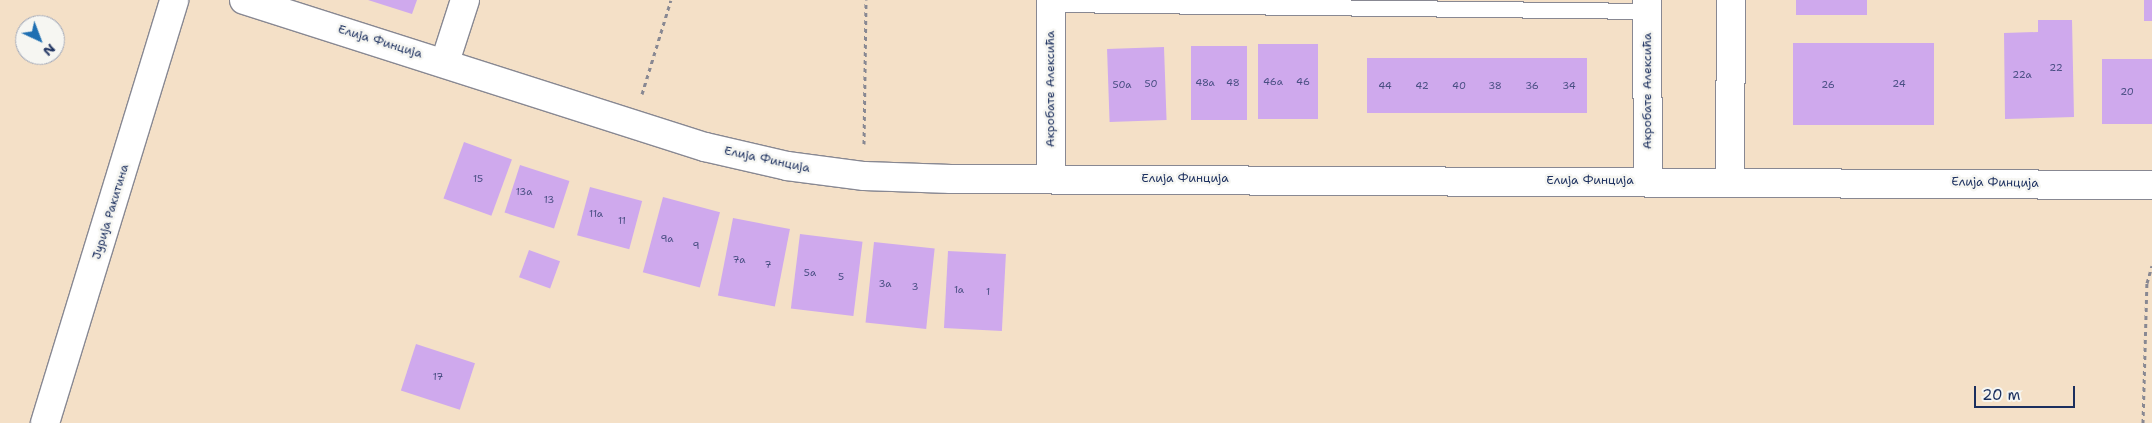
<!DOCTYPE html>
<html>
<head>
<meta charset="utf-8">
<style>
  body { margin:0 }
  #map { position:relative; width:2152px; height:423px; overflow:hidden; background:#f4e0c7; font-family:"Shantell Sans",sans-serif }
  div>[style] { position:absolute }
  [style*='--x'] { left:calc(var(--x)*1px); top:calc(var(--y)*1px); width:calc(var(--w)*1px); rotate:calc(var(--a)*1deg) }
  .building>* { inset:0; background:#cfa9ed; transform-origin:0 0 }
  .path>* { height:3px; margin-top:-1.5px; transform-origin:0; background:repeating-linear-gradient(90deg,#888892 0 4px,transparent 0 8px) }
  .roads { filter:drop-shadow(1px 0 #888892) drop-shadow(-1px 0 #888892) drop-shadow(0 1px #888892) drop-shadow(0 -1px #888892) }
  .lane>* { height:15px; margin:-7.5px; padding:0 7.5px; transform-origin:7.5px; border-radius:7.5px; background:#fff }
  .street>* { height:28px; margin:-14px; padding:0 14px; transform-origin:14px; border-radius:14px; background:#fff }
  span { translate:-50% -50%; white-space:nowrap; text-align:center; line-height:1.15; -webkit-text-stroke:5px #f6f6f2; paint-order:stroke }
  .number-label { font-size:10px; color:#484e82 }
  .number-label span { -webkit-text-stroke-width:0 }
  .street-label { font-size:12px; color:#1b2f5e }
  .north { position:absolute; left:15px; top:15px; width:50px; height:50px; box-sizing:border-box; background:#f6f6f2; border:1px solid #9ea6b7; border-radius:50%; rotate:137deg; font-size:14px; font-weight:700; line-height:20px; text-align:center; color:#1b2f5e }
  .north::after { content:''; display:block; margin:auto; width:18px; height:22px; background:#1f6fb2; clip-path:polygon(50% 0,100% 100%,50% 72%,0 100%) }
  .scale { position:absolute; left:1974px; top:386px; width:101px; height:22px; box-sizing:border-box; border:2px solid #1b2f5e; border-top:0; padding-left:6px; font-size:15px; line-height:18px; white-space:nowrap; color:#1b2f5e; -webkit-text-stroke:4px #f6f6f2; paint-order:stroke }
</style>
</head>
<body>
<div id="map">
  <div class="building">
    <i style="clip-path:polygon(368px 0,417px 0,412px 14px)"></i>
    <i style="left:1796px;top:0;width:71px;height:15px"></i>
    <i style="left:2144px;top:0;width:8px;height:21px"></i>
    <i style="clip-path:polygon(2038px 20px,2072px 20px,2074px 117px,2005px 119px,2004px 33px,2038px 32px)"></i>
    <i style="left:1934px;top:43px;width:82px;height:141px;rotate:90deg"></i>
    <i style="left:1258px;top:44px;width:60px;height:75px"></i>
    <i style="left:1191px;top:46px;width:56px;height:74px"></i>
    <i style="left:1164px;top:47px;width:73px;height:57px;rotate:88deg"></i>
    <i style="left:1587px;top:58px;width:55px;height:220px;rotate:90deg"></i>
    <i style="left:2102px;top:59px;width:50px;height:65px"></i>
    <i style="left:464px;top:142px;width:51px;height:60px;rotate:20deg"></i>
    <i style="left:520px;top:165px;width:52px;height:50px;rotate:18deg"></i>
    <i style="left:590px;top:187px;width:54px;height:50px;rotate:15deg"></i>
    <i style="left:663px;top:197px;width:59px;height:78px;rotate:15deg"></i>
    <i style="left:733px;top:218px;width:58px;height:79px;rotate:11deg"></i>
    <i style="left:800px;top:234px;width:63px;height:75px;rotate:7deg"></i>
    <i style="left:874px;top:242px;width:61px;height:81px;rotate:6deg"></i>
    <i style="left:529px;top:250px;width:33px;height:29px;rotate:20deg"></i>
    <i style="left:948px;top:251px;width:58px;height:77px;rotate:3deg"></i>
    <i style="left:416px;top:344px;width:62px;height:49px;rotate:18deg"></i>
  </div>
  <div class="path">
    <i style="--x:642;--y:94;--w:98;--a:-72.9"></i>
    <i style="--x:864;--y:144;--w:144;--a:-89.2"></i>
    <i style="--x:2143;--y:423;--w:140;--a:-88.4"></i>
    <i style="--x:2147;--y:283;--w:18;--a:-74"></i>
  </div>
  <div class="roads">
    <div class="lane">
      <i style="--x:1051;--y:4;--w:596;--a:0.67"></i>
    </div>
    <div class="street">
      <i style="--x:244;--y:0;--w:484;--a:17.7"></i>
      <i style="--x:705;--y:147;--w:84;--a:13"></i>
      <i style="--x:787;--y:166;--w:78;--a:7.4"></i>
      <i style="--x:864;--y:176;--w:87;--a:2"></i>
      <i style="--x:951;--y:179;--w:1201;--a:0.29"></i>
      <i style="--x:1647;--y:0;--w:181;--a:89.7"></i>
      <i style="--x:445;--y:62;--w:65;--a:-72.1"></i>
      <i style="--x:1051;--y:179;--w:179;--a:-90"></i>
      <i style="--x:1730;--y:181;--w:181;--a:-89.7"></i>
      <i style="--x:45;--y:423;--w:442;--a:-73"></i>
    </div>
  </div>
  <div class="number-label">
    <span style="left:2056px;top:68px">22</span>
    <span style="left:2022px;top:75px">22a</span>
    <span style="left:1273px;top:82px">46a</span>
    <span style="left:1303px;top:82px">46</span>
    <span style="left:1205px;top:83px">48a</span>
    <span style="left:1233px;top:83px">48</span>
    <span style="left:1151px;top:84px">50</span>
    <span style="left:1899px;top:84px">24</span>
    <span style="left:1122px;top:85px">50a</span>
    <span style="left:1828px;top:85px">26</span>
    <span style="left:1385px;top:86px">44</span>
    <span style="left:1422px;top:86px">42</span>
    <span style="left:1459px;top:86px">40</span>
    <span style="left:1495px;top:86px">38</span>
    <span style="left:1532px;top:86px">36</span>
    <span style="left:1569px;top:86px">34</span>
    <span style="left:2127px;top:92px">20</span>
    <span style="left:478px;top:179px">15</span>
    <span style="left:524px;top:192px">13a</span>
    <span style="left:549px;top:200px">13</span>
    <span style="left:596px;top:214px">11a</span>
    <span style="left:622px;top:221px">11</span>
    <span style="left:667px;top:239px">9a</span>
    <span style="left:696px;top:246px">9</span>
    <span style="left:739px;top:260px">7a</span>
    <span style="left:768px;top:265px">7</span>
    <span style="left:810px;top:273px">5a</span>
    <span style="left:841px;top:277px">5</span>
    <span style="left:885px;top:284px">3a</span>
    <span style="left:915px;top:287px">3</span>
    <span style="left:959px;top:290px">1a</span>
    <span style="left:988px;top:292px">1</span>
    <span style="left:438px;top:377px">17</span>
  </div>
  <div class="street-label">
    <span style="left:380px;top:42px;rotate:17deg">Елија Финција</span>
    <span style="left:1051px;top:89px;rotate:-90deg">Акробате Алексића</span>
    <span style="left:1648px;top:91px;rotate:-90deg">Акробате Алексића</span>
    <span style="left:767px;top:160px;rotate:12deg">Елија Финција</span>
    <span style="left:1185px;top:179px">Елија Финција</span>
    <span style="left:1590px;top:181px">Елија Финција</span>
    <span style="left:1995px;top:183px;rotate:1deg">Елија Финција</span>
    <span style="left:111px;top:212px;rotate:-73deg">Јурија Ракитина</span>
  </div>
  <div class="north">N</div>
  <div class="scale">20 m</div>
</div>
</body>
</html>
